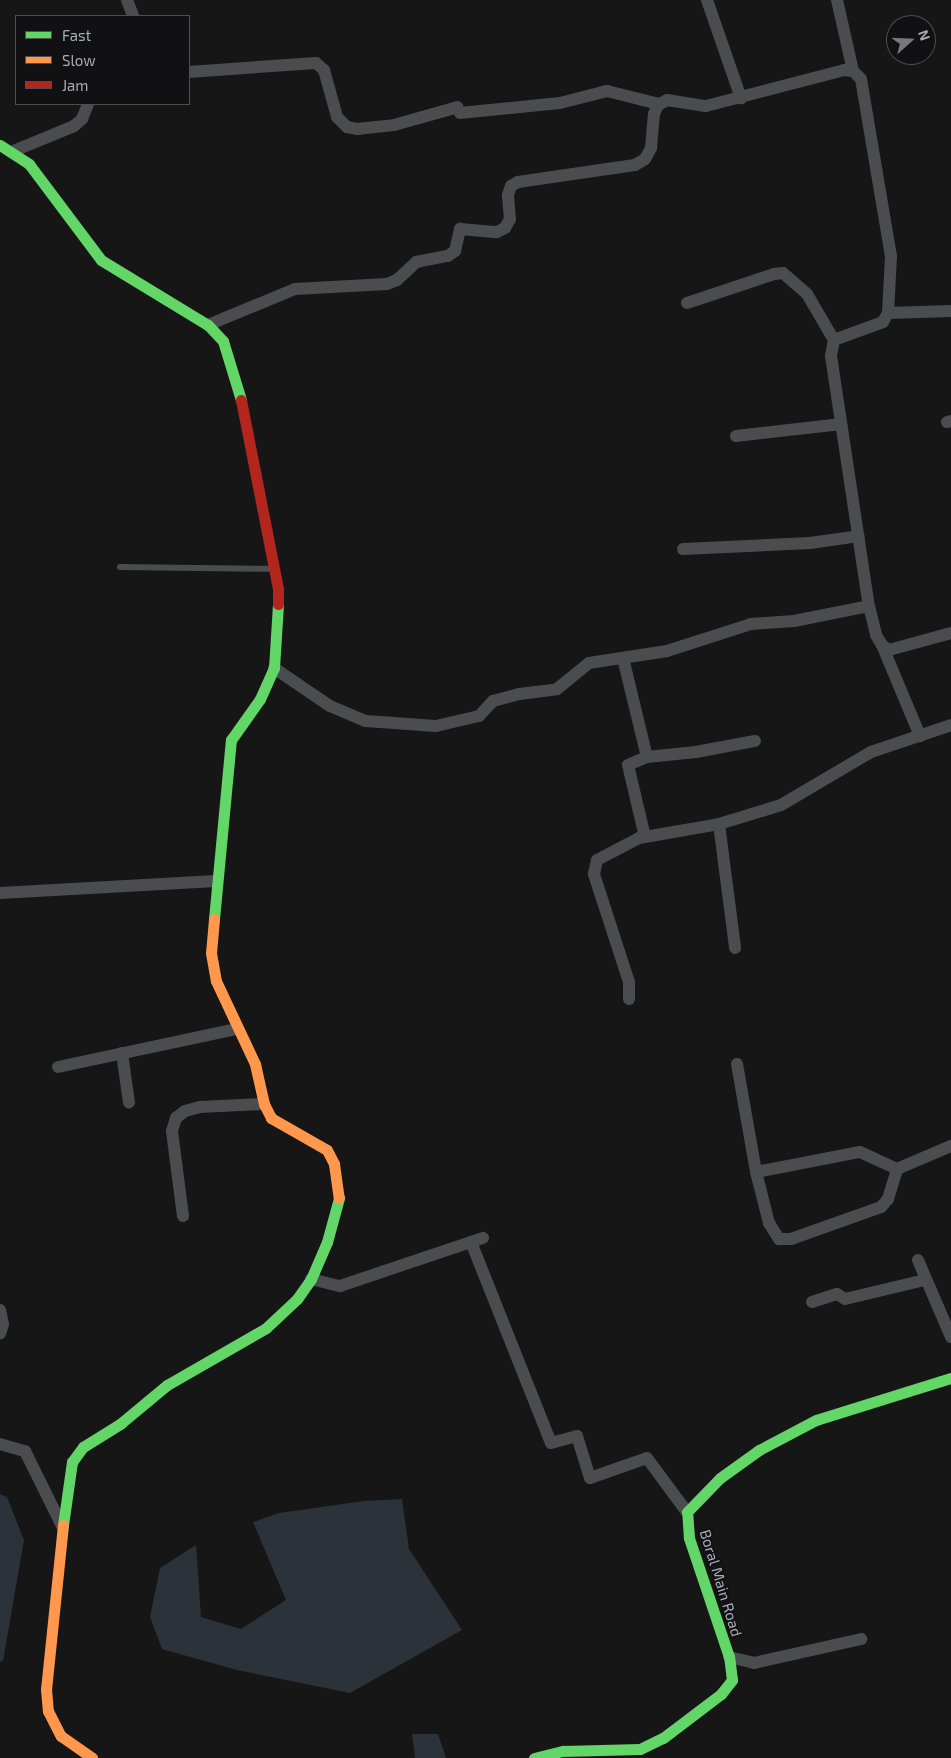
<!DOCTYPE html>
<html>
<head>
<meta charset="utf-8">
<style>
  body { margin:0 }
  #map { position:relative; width:951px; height:1758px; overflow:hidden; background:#161616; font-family:"Exo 2",sans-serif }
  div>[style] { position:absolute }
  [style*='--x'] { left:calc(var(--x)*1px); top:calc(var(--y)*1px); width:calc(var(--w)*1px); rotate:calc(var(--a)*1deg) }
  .water>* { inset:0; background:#2c3239 }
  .lane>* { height:6px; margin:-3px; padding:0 3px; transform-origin:3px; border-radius:3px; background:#4b4c4f }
  .street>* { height:12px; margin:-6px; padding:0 6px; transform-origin:6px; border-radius:6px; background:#4b4c4f }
  .fast>* { height:11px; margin:-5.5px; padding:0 5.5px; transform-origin:5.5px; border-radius:5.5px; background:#63d668 }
  .slow>* { height:11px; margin:-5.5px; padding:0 5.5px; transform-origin:5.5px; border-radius:5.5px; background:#ff974d }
  .jam>* { height:11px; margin:-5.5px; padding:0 5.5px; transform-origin:5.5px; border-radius:5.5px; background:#b3261e }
  span { translate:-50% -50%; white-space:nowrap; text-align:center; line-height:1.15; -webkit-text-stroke:4px #111012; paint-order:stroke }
  .street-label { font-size:15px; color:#a8acb6 }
  .legend { position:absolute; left:15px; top:15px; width:175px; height:90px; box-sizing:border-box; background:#111012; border:1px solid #4d4e54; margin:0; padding:6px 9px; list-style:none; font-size:15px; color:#a8acb6 }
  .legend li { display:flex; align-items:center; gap:10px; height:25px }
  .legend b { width:25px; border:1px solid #4d4e54 }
  .north { position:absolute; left:886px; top:15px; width:50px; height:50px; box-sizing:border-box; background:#111012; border:1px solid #4d4e54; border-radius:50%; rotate:70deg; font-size:14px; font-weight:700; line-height:20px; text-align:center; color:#a8acb6 }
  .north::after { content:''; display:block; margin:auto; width:18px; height:22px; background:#75787e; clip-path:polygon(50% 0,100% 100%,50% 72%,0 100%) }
</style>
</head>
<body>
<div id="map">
  <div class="water">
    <i style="clip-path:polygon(0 1494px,7px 1497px,24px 1540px,3px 1661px,0 1662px)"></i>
    <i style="clip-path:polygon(402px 1499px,409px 1549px,462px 1630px,350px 1693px,237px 1670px,162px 1649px,150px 1617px,160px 1568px,196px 1545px,201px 1617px,241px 1629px,286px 1600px,253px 1522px,279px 1513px,364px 1501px)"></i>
    <i style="clip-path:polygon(412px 1734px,438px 1734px,446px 1758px,415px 1758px)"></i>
  </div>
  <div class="lane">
    <i style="--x:120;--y:567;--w:153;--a:0.7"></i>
  </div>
  <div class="street">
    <i style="--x:127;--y:0;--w:17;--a:69"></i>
    <i style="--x:707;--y:0;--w:104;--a:70.9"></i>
    <i style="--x:837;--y:0;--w:73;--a:77.3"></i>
    <i style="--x:189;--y:72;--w:127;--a:-4.1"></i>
    <i style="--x:316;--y:63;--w:11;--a:41"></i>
    <i style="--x:324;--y:70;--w:49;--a:74.5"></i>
    <i style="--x:337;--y:117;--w:14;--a:45"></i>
    <i style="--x:347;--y:127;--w:10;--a:11"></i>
    <i style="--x:357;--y:129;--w:37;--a:-6"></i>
    <i style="--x:394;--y:125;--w:66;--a:-15.7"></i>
    <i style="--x:460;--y:113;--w:100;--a:-5.7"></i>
    <i style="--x:560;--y:103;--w:49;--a:-14.3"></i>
    <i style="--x:607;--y:91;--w:54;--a:14"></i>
    <i style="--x:11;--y:152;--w:68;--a:-22.4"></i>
    <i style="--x:74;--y:126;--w:11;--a:-41"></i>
    <i style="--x:82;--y:119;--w:16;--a:-68"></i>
    <i style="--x:687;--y:303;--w:92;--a:-18.4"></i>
    <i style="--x:774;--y:274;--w:9;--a:-6"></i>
    <i style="--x:783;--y:273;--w:32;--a:41"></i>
    <i style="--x:807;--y:294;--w:53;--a:59.6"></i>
    <i style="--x:888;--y:313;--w:63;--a:-1.8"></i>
    <i style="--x:208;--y:325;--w:94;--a:-22.5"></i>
    <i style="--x:295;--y:289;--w:92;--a:-3.1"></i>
    <i style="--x:387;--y:284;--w:11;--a:-22"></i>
    <i style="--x:397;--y:280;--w:26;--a:-43"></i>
    <i style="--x:416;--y:262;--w:33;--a:-11"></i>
    <i style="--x:448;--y:256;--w:9;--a:-36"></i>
    <i style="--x:455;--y:251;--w:23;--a:-77"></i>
    <i style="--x:460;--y:229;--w:37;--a:5"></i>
    <i style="--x:497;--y:232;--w:9;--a:-27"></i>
    <i style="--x:505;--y:228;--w:10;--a:-61"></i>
    <i style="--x:510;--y:219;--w:24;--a:-95"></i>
    <i style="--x:508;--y:195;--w:9;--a:-72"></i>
    <i style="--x:511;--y:186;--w:8;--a:-30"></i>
    <i style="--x:518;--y:182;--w:118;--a:-8.3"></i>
    <i style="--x:635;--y:165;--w:12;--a:-31"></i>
    <i style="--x:645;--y:159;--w:13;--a:-61"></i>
    <i style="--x:651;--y:148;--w:34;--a:-85"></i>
    <i style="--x:654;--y:114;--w:10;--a:-66"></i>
    <i style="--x:658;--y:105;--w:10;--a:-29"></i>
    <i style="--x:667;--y:100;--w:39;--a:9"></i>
    <i style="--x:706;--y:106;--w:143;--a:-14.6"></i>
    <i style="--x:844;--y:70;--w:9;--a:6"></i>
    <i style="--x:853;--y:71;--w:11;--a:45"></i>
    <i style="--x:861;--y:79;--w:180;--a:80.4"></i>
    <i style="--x:891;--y:256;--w:57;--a:93"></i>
    <i style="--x:888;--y:313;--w:10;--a:119"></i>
    <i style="--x:883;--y:322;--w:52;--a:159.8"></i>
    <i style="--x:834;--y:340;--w:16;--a:101"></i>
    <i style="--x:831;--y:356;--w:253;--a:81.4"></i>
    <i style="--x:869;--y:606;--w:30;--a:76"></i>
    <i style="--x:876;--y:635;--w:12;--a:59"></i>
    <i style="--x:882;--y:645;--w:9;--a:36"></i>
    <i style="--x:889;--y:650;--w:64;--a:-15.3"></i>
    <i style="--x:947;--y:422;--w:4;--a:-14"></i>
    <i style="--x:736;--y:436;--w:106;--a:-6.5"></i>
    <i style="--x:683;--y:549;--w:127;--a:-2.7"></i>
    <i style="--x:810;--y:543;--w:49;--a:-8.1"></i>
    <i style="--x:882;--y:645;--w:99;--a:67.3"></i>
    <i style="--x:623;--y:658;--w:102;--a:76.4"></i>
    <i style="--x:647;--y:757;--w:49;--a:-5.8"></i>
    <i style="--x:696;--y:752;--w:60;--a:-10.6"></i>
    <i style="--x:274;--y:668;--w:68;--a:34.2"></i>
    <i style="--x:330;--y:706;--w:39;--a:23"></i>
    <i style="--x:366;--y:721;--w:70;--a:4.1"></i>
    <i style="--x:436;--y:726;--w:44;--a:-13.1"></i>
    <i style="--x:479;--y:716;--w:21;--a:-47"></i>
    <i style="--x:493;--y:701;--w:27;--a:-15"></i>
    <i style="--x:519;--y:694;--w:38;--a:-7"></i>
    <i style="--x:557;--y:689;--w:41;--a:-39.1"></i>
    <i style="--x:589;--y:663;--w:79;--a:-8.7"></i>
    <i style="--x:667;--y:651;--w:88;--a:-17.8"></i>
    <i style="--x:751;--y:624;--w:43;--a:-4"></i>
    <i style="--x:794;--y:621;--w:76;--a:-11.3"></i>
    <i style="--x:719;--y:824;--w:125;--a:82.6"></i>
    <i style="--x:645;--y:837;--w:74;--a:-103.3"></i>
    <i style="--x:628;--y:765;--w:21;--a:-23"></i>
    <i style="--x:0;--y:893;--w:216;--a:-3.2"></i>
    <i style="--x:629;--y:999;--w:17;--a:-90"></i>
    <i style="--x:629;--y:982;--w:114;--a:-108"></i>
    <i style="--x:594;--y:874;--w:14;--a:-78"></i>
    <i style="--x:597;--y:860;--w:47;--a:-27.6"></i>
    <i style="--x:639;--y:838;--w:81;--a:-9.9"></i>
    <i style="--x:719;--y:824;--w:65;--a:-17"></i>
    <i style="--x:781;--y:805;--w:104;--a:-30.5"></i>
    <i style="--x:871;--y:752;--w:84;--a:-18.6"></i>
    <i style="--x:122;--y:1053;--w:50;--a:82"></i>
    <i style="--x:737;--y:1064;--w:110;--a:80"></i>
    <i style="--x:756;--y:1172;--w:53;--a:75.7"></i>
    <i style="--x:769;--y:1223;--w:19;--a:58"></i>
    <i style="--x:779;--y:1239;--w:12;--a:0"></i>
    <i style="--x:791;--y:1239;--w:96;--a:-19.6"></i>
    <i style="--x:881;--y:1207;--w:11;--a:-49"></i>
    <i style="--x:888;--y:1199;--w:31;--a:-73"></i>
    <i style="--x:897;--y:1169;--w:59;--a:-23.1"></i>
    <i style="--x:58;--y:1067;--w:183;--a:-12"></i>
    <i style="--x:756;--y:1172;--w:106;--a:-10.9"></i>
    <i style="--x:860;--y:1152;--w:41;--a:24.7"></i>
    <i style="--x:183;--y:1216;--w:86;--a:-97.4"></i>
    <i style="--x:172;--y:1131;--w:14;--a:-73"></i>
    <i style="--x:176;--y:1118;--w:11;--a:-38"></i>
    <i style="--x:185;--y:1111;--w:16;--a:-15"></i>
    <i style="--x:200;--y:1107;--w:64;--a:-2.7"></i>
    <i style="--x:471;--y:1242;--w:216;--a:68.3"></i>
    <i style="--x:551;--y:1443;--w:27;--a:-15"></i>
    <i style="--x:577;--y:1436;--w:44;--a:72.8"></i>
    <i style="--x:590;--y:1478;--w:60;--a:-19.3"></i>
    <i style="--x:647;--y:1458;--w:67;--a:53.5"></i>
    <i style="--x:918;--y:1260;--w:84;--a:66.8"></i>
    <i style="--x:311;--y:1279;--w:30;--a:14"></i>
    <i style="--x:340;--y:1286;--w:151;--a:-18.6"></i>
    <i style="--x:812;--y:1302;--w:26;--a:-18"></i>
    <i style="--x:837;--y:1294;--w:9;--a:32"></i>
    <i style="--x:845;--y:1299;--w:82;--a:-13.4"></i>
    <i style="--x:0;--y:1310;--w:14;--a:78"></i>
    <i style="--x:3;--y:1324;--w:10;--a:107"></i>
    <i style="--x:0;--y:1444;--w:26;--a:16"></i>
    <i style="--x:25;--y:1451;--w:84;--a:63.7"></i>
    <i style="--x:729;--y:1657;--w:26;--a:13"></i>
    <i style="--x:754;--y:1663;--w:110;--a:-12.6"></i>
  </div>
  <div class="fast">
    <i style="--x:0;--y:145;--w:35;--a:33"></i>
    <i style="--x:29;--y:164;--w:120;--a:53.1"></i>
    <i style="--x:101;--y:260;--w:125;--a:31.3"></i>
    <i style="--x:208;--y:325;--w:22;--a:47"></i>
    <i style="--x:223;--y:341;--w:62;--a:73"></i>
    <i style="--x:214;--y:919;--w:180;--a:-84.6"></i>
    <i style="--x:231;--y:740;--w:50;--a:-54.7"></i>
    <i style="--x:260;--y:699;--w:34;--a:-66"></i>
    <i style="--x:274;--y:668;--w:64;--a:-86.4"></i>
    <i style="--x:63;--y:1525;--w:64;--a:-81.9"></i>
    <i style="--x:72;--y:1462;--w:19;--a:-54"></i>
    <i style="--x:83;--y:1447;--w:44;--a:-31.9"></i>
    <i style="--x:120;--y:1424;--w:61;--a:-39.7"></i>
    <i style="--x:167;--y:1385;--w:114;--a:-29.9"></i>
    <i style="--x:266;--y:1328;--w:42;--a:-43.1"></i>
    <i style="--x:297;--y:1299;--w:24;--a:-55"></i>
    <i style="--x:311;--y:1279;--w:40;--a:-66.6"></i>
    <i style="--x:327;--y:1242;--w:46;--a:-74.7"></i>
    <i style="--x:534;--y:1758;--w:30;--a:-14"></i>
    <i style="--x:563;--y:1751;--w:77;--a:-1.5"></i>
    <i style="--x:640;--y:1749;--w:25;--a:-26"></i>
    <i style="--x:663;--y:1738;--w:73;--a:-37.2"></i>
    <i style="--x:721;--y:1694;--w:18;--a:-52"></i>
    <i style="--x:732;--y:1680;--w:23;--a:-97"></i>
    <i style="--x:729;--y:1657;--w:126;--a:-108.6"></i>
    <i style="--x:689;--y:1538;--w:26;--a:-94"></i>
    <i style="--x:687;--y:1512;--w:47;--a:-45.9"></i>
    <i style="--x:720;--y:1478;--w:48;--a:-35.7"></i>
    <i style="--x:759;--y:1450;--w:64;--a:-27.8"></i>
    <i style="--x:816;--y:1420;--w:141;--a:-17.3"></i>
  </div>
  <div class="slow">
    <i style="--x:214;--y:919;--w:34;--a:95"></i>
    <i style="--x:211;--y:953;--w:28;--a:80"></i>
    <i style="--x:216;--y:981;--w:92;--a:64.8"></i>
    <i style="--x:255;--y:1064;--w:41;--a:77.3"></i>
    <i style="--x:264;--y:1104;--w:16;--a:63"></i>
    <i style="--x:271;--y:1118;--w:64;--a:29.7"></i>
    <i style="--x:327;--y:1150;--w:16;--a:63"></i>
    <i style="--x:334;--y:1164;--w:34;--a:82"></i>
    <i style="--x:63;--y:1525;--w:165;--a:95.9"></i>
    <i style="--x:46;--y:1689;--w:22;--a:85"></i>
    <i style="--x:48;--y:1711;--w:28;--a:63"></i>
    <i style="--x:61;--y:1736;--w:38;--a:35"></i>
  </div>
  <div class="jam">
    <i style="--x:241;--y:400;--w:193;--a:78.9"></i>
    <i style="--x:278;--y:589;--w:15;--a:90"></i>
  </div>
  <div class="street-label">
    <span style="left:721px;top:1583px;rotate:73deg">Boral Main Road</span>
  </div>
  <ul class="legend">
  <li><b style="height:6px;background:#63d668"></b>Fast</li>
  <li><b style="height:6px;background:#ff974d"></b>Slow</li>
  <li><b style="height:6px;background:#b3261e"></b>Jam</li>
  </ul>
  <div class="north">N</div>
</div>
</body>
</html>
